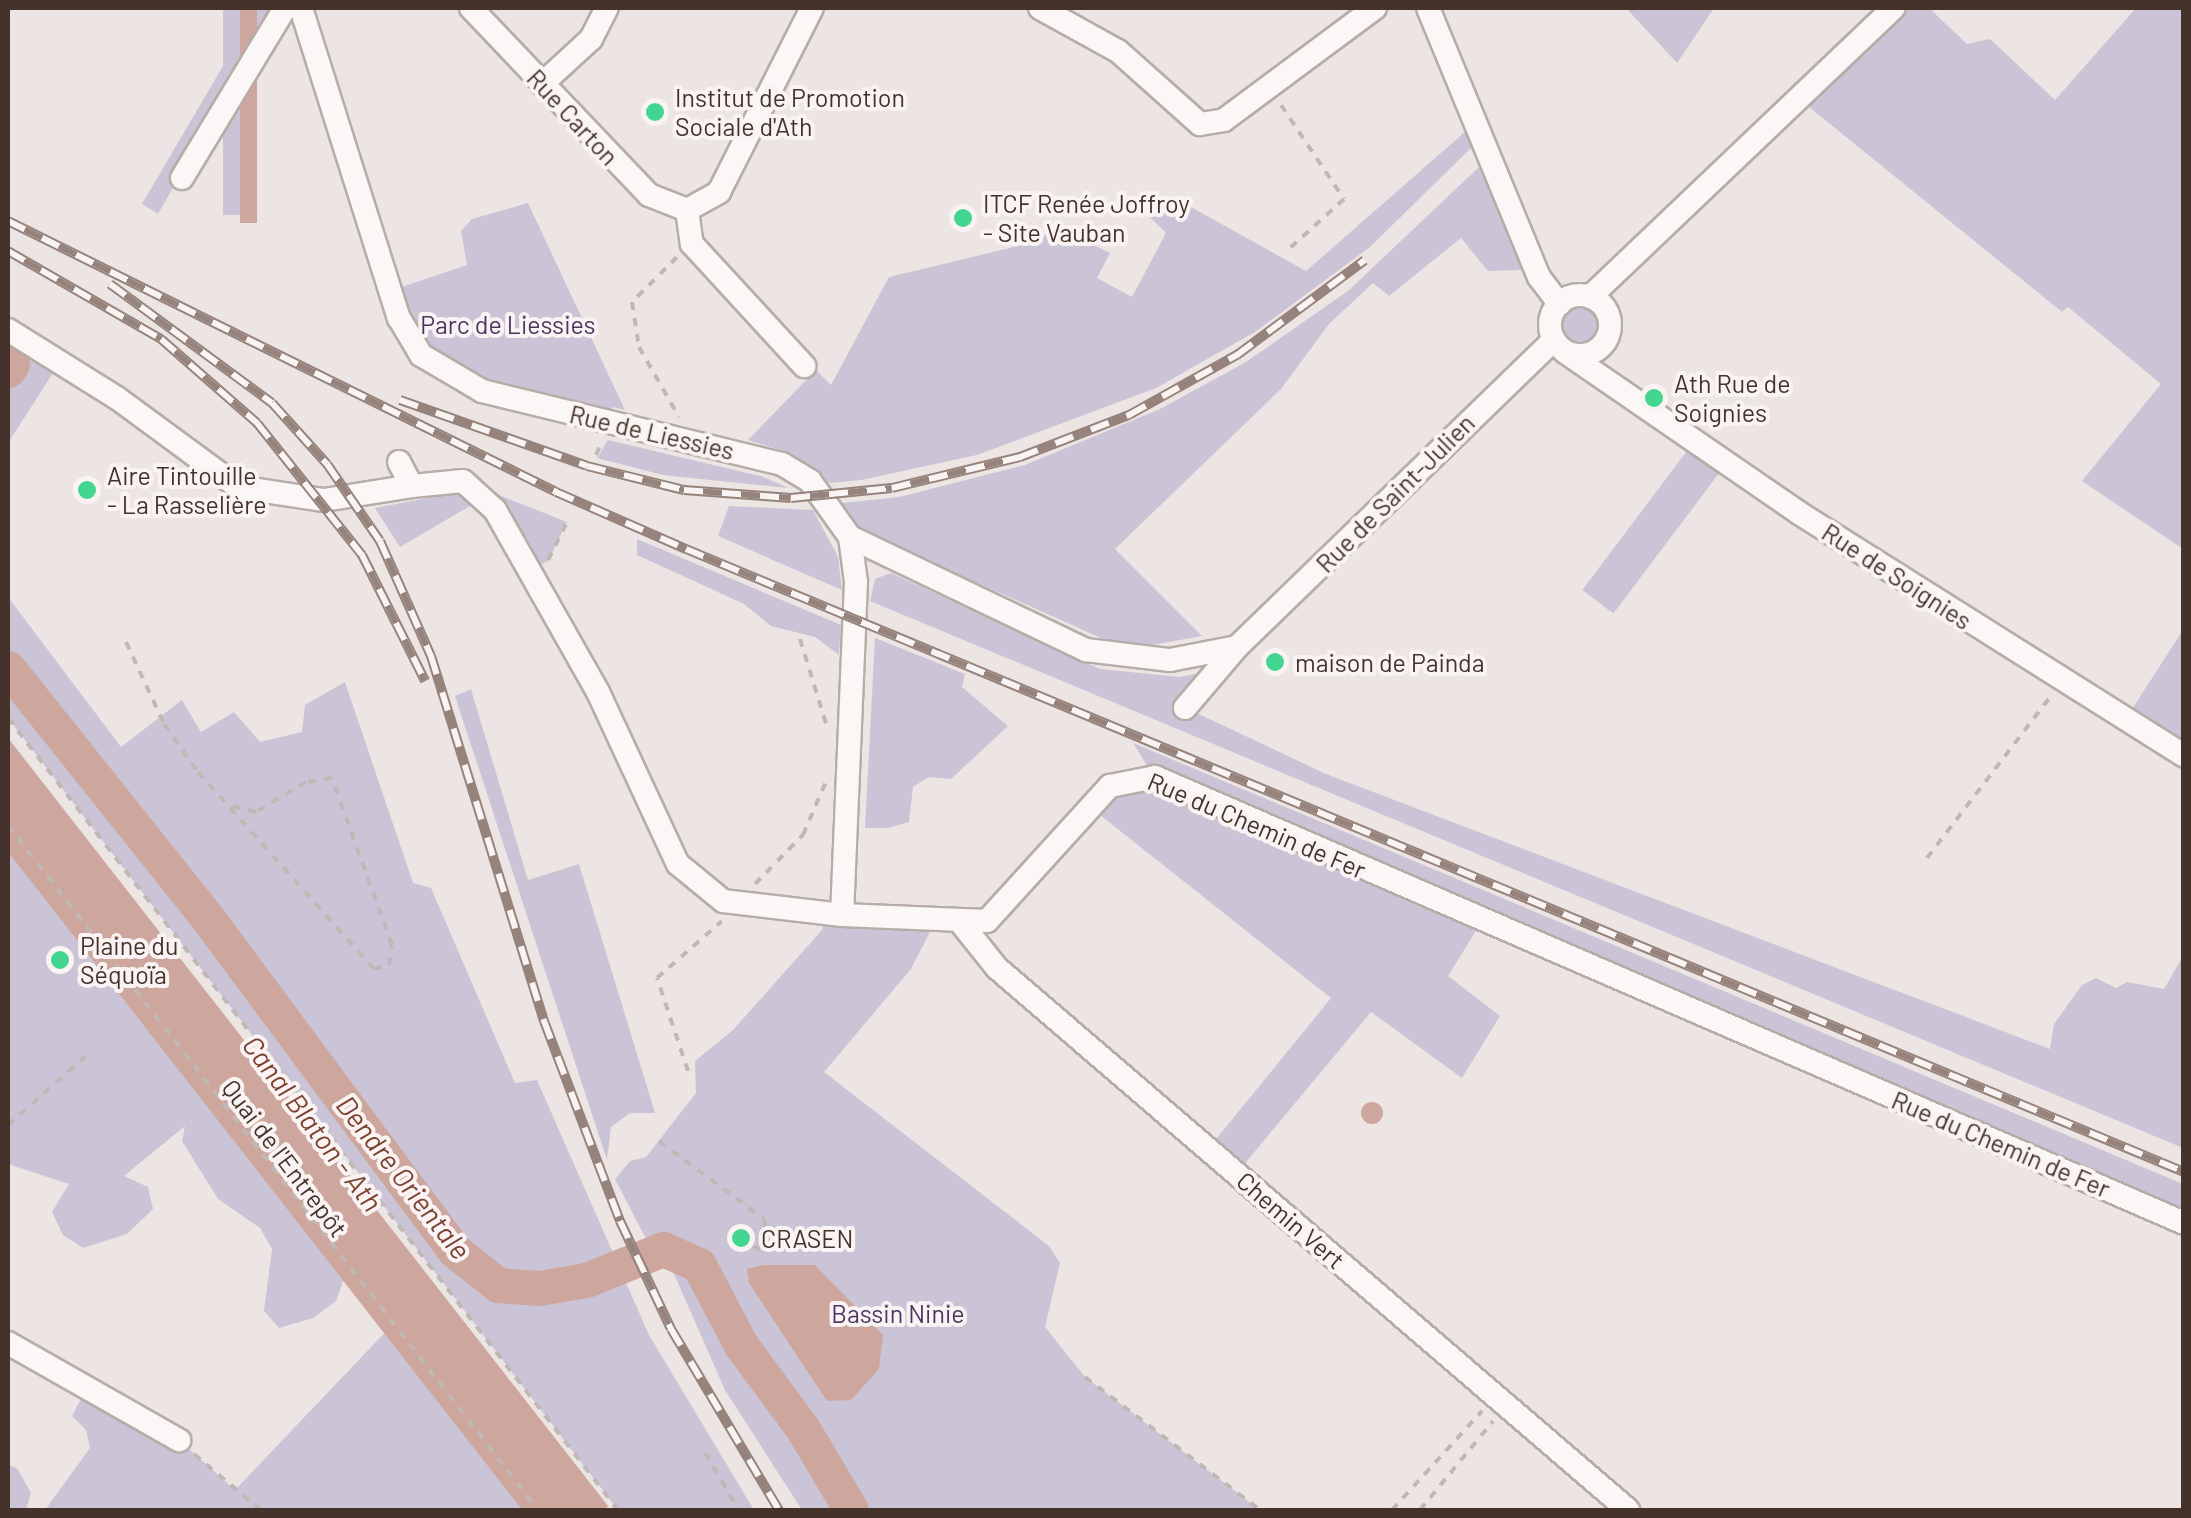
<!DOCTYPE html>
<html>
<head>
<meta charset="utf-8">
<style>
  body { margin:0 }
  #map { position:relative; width:2191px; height:1518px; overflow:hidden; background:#ece5e3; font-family:Barlow,sans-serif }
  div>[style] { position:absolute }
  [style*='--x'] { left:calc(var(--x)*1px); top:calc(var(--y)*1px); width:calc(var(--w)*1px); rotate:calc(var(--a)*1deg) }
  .green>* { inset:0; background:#cbc4d6; transform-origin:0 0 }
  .round { border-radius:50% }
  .water>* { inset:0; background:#cda69d; transform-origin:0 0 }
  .river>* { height:35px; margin:-17.5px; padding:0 17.5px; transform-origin:17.5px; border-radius:17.5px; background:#cda69d }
  .path>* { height:4px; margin-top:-2px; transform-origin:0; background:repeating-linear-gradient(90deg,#c0b8b5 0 8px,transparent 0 16px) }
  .roads { filter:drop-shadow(2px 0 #b7aca8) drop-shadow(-2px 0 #b7aca8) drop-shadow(0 2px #b7aca8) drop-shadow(0 -2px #b7aca8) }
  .minor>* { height:22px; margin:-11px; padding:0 11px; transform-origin:11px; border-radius:11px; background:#faf7f6 }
  .minor>.ring { margin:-11px; padding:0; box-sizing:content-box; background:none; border:22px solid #faf7f6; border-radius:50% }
  .rail>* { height:10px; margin-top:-5px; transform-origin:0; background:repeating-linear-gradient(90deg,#f9f4f3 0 19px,#96837b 0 38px); box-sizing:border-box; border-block:2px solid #96837b }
  .dots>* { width:28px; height:28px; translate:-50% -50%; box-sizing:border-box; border:5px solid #f9f4f3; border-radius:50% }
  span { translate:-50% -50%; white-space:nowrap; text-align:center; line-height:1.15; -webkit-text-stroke:8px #f9f4f3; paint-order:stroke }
  .poi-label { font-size:25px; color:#45322a }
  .left { translate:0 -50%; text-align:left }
  .street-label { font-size:25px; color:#45322a }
  .park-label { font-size:25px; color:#4b3662 }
  .water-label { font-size:28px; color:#7c4231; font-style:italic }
  .frame { position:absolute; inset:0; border:10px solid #45322a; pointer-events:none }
</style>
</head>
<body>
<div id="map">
  <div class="green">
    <i style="left:223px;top:8px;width:17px;height:207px"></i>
    <i style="clip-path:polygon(257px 8px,275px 8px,158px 214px,142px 204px)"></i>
    <i style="clip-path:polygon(1626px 8px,1714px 8px,1677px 63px)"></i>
    <i style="clip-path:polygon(1894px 8px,1929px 8px,1967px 44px,1990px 39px,2055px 100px,2136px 8px,2183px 8px,2183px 549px,2082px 481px,2161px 384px,2068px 307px,2062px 312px,1798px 98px)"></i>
    <i style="clip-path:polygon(1466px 131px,1472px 147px,1370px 247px,1255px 332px,1156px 388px,977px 455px,861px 480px,830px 483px,793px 454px,748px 440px,816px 370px,831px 385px,889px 277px,1039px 241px,1054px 226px,1110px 253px,1097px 278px,1132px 297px,1166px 233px,1146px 213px,1150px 202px,1171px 196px,1306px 271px)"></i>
    <i style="clip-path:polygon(1479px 167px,1524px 270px,1488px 271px,1461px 238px,1389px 296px,1373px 283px,1329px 324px,1281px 389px,1115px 549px,1202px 636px,1141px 647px,1101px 638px,857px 529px,842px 503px,899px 497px,1025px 465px,1160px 409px,1246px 362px,1348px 291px)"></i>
    <i style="clip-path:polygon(528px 203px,625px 410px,612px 407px,611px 424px,440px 370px,390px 291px,467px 265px,461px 231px,472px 219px)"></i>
    <i class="round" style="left:1559px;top:304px;width:42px;height:42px"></i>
    <i style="clip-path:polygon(8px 330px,60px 362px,8px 443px)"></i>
    <i style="left:1696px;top:439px;width:39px;height:189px;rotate:37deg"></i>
    <i style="clip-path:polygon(608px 440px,764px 477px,788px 488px,663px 475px,597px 458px)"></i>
    <i style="clip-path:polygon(463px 481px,567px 522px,548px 561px,531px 570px,485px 497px,400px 547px,375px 508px,454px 493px)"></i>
    <i style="clip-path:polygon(729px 506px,813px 510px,838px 557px,842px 590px,718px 536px)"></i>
    <i style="clip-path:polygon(637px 539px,841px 625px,839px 655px,815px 637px,771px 626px,744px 604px,637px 555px)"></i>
    <i style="clip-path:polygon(891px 573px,1100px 669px,1180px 677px,1219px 669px,1186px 708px,1326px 774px,2050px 1049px,2054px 1024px,2082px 985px,2096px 978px,2116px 988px,2127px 982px,2164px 989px,2183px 956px,2183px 1148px,870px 601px,875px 579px)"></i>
    <i style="clip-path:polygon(8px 597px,121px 747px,182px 700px,201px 732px,234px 712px,260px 742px,302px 732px,305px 705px,345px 682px,413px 883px,431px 888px,515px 1083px,537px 1080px,649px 1335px,754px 1510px,618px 1510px,8px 718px)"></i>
    <i style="clip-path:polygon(2183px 630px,2183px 755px,2125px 720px)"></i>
    <i style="clip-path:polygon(875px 638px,965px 674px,962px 687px,1008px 726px,951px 779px,929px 777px,913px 787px,909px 822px,888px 828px,865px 828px)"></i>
    <i style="clip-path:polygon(471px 689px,528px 880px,579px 864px,655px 1113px,630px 1113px,611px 1127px,607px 1160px,455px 696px)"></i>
    <i style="clip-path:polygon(1133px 743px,2183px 1184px,2183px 1223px,1482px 921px,1448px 976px,1500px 1016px,1462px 1078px,1371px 1012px,1237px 1173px,1208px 1149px,1331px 998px,1090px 807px,1153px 775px)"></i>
    <i style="clip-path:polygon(8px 822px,347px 1270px,336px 1301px,313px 1318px,279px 1328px,264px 1311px,272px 1249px,260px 1228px,218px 1199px,182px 1141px,185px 1126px,124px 1176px,148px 1187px,153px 1209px,127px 1234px,83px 1248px,63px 1235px,52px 1212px,69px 1184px,8px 1164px)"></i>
    <i style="clip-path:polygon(826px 913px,933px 926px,911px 969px,824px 1072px,1049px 1246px,1060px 1263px,1045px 1327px,1085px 1377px,1260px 1510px,802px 1510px,725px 1390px,663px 1249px,645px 1237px,615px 1179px,630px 1161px,646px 1157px,696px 1093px,695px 1061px,733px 1030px,822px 930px)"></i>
    <i style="clip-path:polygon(393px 1324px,538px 1510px,45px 1510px,90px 1448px,86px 1430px,72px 1416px,83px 1395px,179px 1440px,235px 1490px)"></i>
    <i style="clip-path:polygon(8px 1465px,17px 1468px,31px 1493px,26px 1510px,8px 1510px)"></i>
  </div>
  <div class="water">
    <i style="left:240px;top:8px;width:17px;height:215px"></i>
    <i style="left:8px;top:738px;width:975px;height:70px;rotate:52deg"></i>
    <i class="round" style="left:1361px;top:1102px;width:22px;height:22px"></i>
    <i style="clip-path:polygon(763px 1265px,815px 1265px,883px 1335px,879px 1369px,851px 1400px,827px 1401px,749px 1283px,747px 1269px)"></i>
  </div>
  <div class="river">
    <i style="--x:8;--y:370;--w:7;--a:-56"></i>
    <i style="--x:8;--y:668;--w:322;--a:51.4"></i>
    <i style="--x:209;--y:920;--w:412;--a:53.4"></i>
    <i style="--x:455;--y:1251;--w:55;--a:38.3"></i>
    <i style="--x:498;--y:1285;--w:41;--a:4.2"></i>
    <i style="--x:539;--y:1288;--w:48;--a:-9.7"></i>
    <i style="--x:586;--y:1280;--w:83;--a:-21.9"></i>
    <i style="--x:663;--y:1249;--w:39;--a:24"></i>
    <i style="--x:699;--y:1265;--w:90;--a:62.3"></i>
    <i style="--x:741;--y:1345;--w:104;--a:53.6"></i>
    <i style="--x:803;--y:1429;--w:94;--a:59.3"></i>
  </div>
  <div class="path">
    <i style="--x:1281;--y:105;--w:113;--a:56.2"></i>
    <i style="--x:1344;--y:199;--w:73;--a:137.8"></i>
    <i style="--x:677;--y:257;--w:64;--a:135"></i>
    <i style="--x:632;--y:302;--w:46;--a:81.2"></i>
    <i style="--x:639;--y:347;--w:81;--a:60.3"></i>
    <i style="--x:596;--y:455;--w:15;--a:-67"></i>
    <i style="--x:548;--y:560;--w:42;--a:-63.4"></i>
    <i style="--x:800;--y:639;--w:95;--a:72.9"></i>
    <i style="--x:126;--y:642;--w:90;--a:65.1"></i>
    <i style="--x:164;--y:724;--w:59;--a:54.7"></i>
    <i style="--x:198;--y:772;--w:264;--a:48.2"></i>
    <i style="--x:374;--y:969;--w:16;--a:-15"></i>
    <i style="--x:389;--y:965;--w:20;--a:-81"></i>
    <i style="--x:392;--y:945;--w:177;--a:-109.8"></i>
    <i style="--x:332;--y:778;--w:26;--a:171"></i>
    <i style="--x:306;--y:782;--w:58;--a:149"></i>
    <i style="--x:256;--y:812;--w:30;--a:-166"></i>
    <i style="--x:8;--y:718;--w:1000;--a:52.4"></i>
    <i style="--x:8;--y:825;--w:866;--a:52.27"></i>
    <i style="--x:1927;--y:858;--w:204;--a:-52.6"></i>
    <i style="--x:755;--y:884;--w:69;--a:-45.6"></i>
    <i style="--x:803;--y:835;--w:56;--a:-66.7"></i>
    <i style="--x:688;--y:1071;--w:98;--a:-108.4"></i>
    <i style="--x:657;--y:978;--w:86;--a:-41.2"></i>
    <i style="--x:8;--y:1125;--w:107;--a:-41.6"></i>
    <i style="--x:659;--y:1141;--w:131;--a:36.6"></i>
    <i style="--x:764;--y:1219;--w:24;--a:78"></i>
    <i style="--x:769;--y:1242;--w:12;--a:138"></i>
    <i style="--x:760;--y:1250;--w:16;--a:-150"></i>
    <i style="--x:1085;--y:1377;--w:220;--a:37.2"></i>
    <i style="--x:705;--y:1453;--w:66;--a:59.2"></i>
    <i style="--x:194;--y:1454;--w:87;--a:39.9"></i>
    <i style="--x:1392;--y:1510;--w:134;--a:-47.7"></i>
    <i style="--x:1420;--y:1510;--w:115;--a:-50.6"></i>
  </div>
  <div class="roads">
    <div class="minor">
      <i style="--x:301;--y:8;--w:325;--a:72.5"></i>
      <i style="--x:399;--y:318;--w:43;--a:59.3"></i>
      <i style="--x:421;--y:355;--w:71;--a:30.5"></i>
      <i style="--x:482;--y:391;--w:309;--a:13.7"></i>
      <i style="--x:782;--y:464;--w:33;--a:31"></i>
      <i style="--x:810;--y:481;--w:69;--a:54.5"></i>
      <i style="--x:850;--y:537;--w:45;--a:82.4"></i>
      <i style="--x:856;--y:582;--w:333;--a:92.4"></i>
      <i style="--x:471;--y:8;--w:258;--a:46.4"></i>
      <i style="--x:649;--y:195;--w:41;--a:21.5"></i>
      <i style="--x:1040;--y:8;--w:89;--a:28.9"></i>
      <i style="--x:1118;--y:51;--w:110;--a:41.7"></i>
      <i style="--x:1200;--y:124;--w:24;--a:-9"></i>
      <i style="--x:1224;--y:120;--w:188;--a:-36.6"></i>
      <i style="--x:1428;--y:8;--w:291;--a:67.6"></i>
      <i style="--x:1539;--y:277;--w:34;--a:53"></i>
      <i style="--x:542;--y:84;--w:67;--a:-42.6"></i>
      <i style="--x:591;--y:39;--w:35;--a:-63"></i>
      <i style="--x:182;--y:178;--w:199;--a:-58.8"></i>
      <i style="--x:687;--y:210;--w:37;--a:-29"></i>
      <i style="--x:719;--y:192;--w:206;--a:-63.2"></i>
      <i style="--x:687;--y:210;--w:34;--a:82"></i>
      <i style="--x:692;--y:244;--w:166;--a:47.4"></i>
      <i class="ring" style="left:1550px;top:295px;width:38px;height:38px"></i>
      <i style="--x:1590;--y:297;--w:419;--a:-43.6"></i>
      <i style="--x:8;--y:330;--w:128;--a:32"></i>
      <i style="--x:117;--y:398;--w:150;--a:36.3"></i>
      <i style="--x:238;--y:487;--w:87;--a:8.6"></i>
      <i style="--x:324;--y:500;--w:89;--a:-9"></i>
      <i style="--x:1565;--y:352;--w:284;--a:34.5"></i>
      <i style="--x:1799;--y:513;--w:455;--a:32.2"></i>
      <i style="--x:399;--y:462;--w:27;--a:62"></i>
      <i style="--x:412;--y:486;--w:51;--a:-5.6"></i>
      <i style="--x:463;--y:481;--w:43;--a:42.2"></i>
      <i style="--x:495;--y:510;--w:209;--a:60.5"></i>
      <i style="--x:598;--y:692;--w:190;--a:65.1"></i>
      <i style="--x:678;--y:864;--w:58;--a:39.4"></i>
      <i style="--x:723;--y:901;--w:120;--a:6.7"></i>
      <i style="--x:842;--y:915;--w:145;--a:2.4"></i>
      <i style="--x:987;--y:921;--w:183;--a:-47.7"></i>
      <i style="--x:1110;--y:786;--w:46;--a:-11.3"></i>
      <i style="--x:1155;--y:777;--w:1121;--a:23.43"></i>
      <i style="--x:850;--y:537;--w:262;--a:25.6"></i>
      <i style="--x:1086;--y:650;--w:85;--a:6.8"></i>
      <i style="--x:1170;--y:660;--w:68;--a:-11"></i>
      <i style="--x:1185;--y:708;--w:80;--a:-49.6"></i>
      <i style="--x:1237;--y:647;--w:441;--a:-44.1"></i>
      <i style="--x:961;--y:923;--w:58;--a:51.3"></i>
      <i style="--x:997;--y:968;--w:832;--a:40.66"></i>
      <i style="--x:8;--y:1343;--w:197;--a:29.6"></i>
    </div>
  </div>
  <div class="rail">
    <i style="--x:8;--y:221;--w:611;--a:26.31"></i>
    <i style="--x:556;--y:492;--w:142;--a:23.7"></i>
    <i style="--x:686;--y:549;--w:1622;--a:22.58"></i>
    <i style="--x:8;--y:251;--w:177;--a:29.9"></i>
    <i style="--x:161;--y:339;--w:128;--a:41.2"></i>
    <i style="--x:257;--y:423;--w:169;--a:51.5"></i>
    <i style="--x:362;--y:555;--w:141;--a:63.4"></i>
    <i style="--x:110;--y:284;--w:201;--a:36.3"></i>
    <i style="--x:272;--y:403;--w:82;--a:48"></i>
    <i style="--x:327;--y:464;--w:93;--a:55.5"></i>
    <i style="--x:380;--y:541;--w:126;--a:66.1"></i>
    <i style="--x:431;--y:656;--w:382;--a:72.8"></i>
    <i style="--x:544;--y:1021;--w:214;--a:69.2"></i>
    <i style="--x:620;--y:1221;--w:119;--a:64.7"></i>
    <i style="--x:671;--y:1329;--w:211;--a:59.2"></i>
    <i style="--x:400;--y:400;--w:198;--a:19.4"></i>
    <i style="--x:587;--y:466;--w:100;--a:13.9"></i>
    <i style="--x:684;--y:490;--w:107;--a:4.3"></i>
    <i style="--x:791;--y:498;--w:101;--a:-5.7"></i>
    <i style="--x:892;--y:488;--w:132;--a:-13.6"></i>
    <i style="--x:1020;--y:457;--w:117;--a:-21.1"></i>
    <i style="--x:1129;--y:415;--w:124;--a:-29.1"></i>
    <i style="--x:1237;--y:355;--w:159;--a:-36.6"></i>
  </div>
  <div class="dots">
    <i style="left:655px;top:112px;background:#43d690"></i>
    <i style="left:963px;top:218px;background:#43d690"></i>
    <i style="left:1654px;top:398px;background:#43d690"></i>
    <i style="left:87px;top:490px;background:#43d690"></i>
    <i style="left:1275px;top:662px;background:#43d690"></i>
    <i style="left:60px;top:960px;background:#43d690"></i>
    <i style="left:741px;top:1238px;background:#43d690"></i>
  </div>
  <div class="poi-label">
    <span class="left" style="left:675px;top:112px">Institut de Promotion<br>Sociale d'Ath</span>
    <span class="left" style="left:983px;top:218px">ITCF Renée Joffroy<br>- Site Vauban</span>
    <span class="left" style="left:1674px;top:398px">Ath Rue de<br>Soignies</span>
    <span class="left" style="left:107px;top:490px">Aire Tintouille<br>- La Rasselière</span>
    <span class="left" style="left:1295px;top:662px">maison de Painda</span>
    <span class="left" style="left:80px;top:960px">Plaine du<br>Séquoïa</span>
    <span class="left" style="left:761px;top:1238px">CRASEN</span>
  </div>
  <div class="street-label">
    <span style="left:573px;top:117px;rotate:47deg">Rue Carton</span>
    <span style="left:652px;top:432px;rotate:13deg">Rue de Liessies</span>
    <span style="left:1395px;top:493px;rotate:-45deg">Rue de Saint-Julien</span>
    <span style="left:1897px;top:576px;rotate:33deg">Rue de Soignies</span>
    <span style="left:1257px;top:825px;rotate:23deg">Rue du Chemin de Fer</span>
    <span style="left:2001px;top:1144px;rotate:23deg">Rue du Chemin de Fer</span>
    <span style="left:285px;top:1158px;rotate:53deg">Quai de l'Entrepôt</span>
    <span style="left:1291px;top:1220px;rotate:41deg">Chemin Vert</span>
  </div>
  <div class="park-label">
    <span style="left:508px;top:324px">Parc de Liessies</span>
    <span style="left:898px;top:1313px">Bassin Ninie</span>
  </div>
  <div class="water-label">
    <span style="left:313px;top:1123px;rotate:53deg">Canal Blaton - Ath</span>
    <span style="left:404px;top:1177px;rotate:52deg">Dendre Orientale</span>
  </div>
  <div class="frame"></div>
</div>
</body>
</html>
